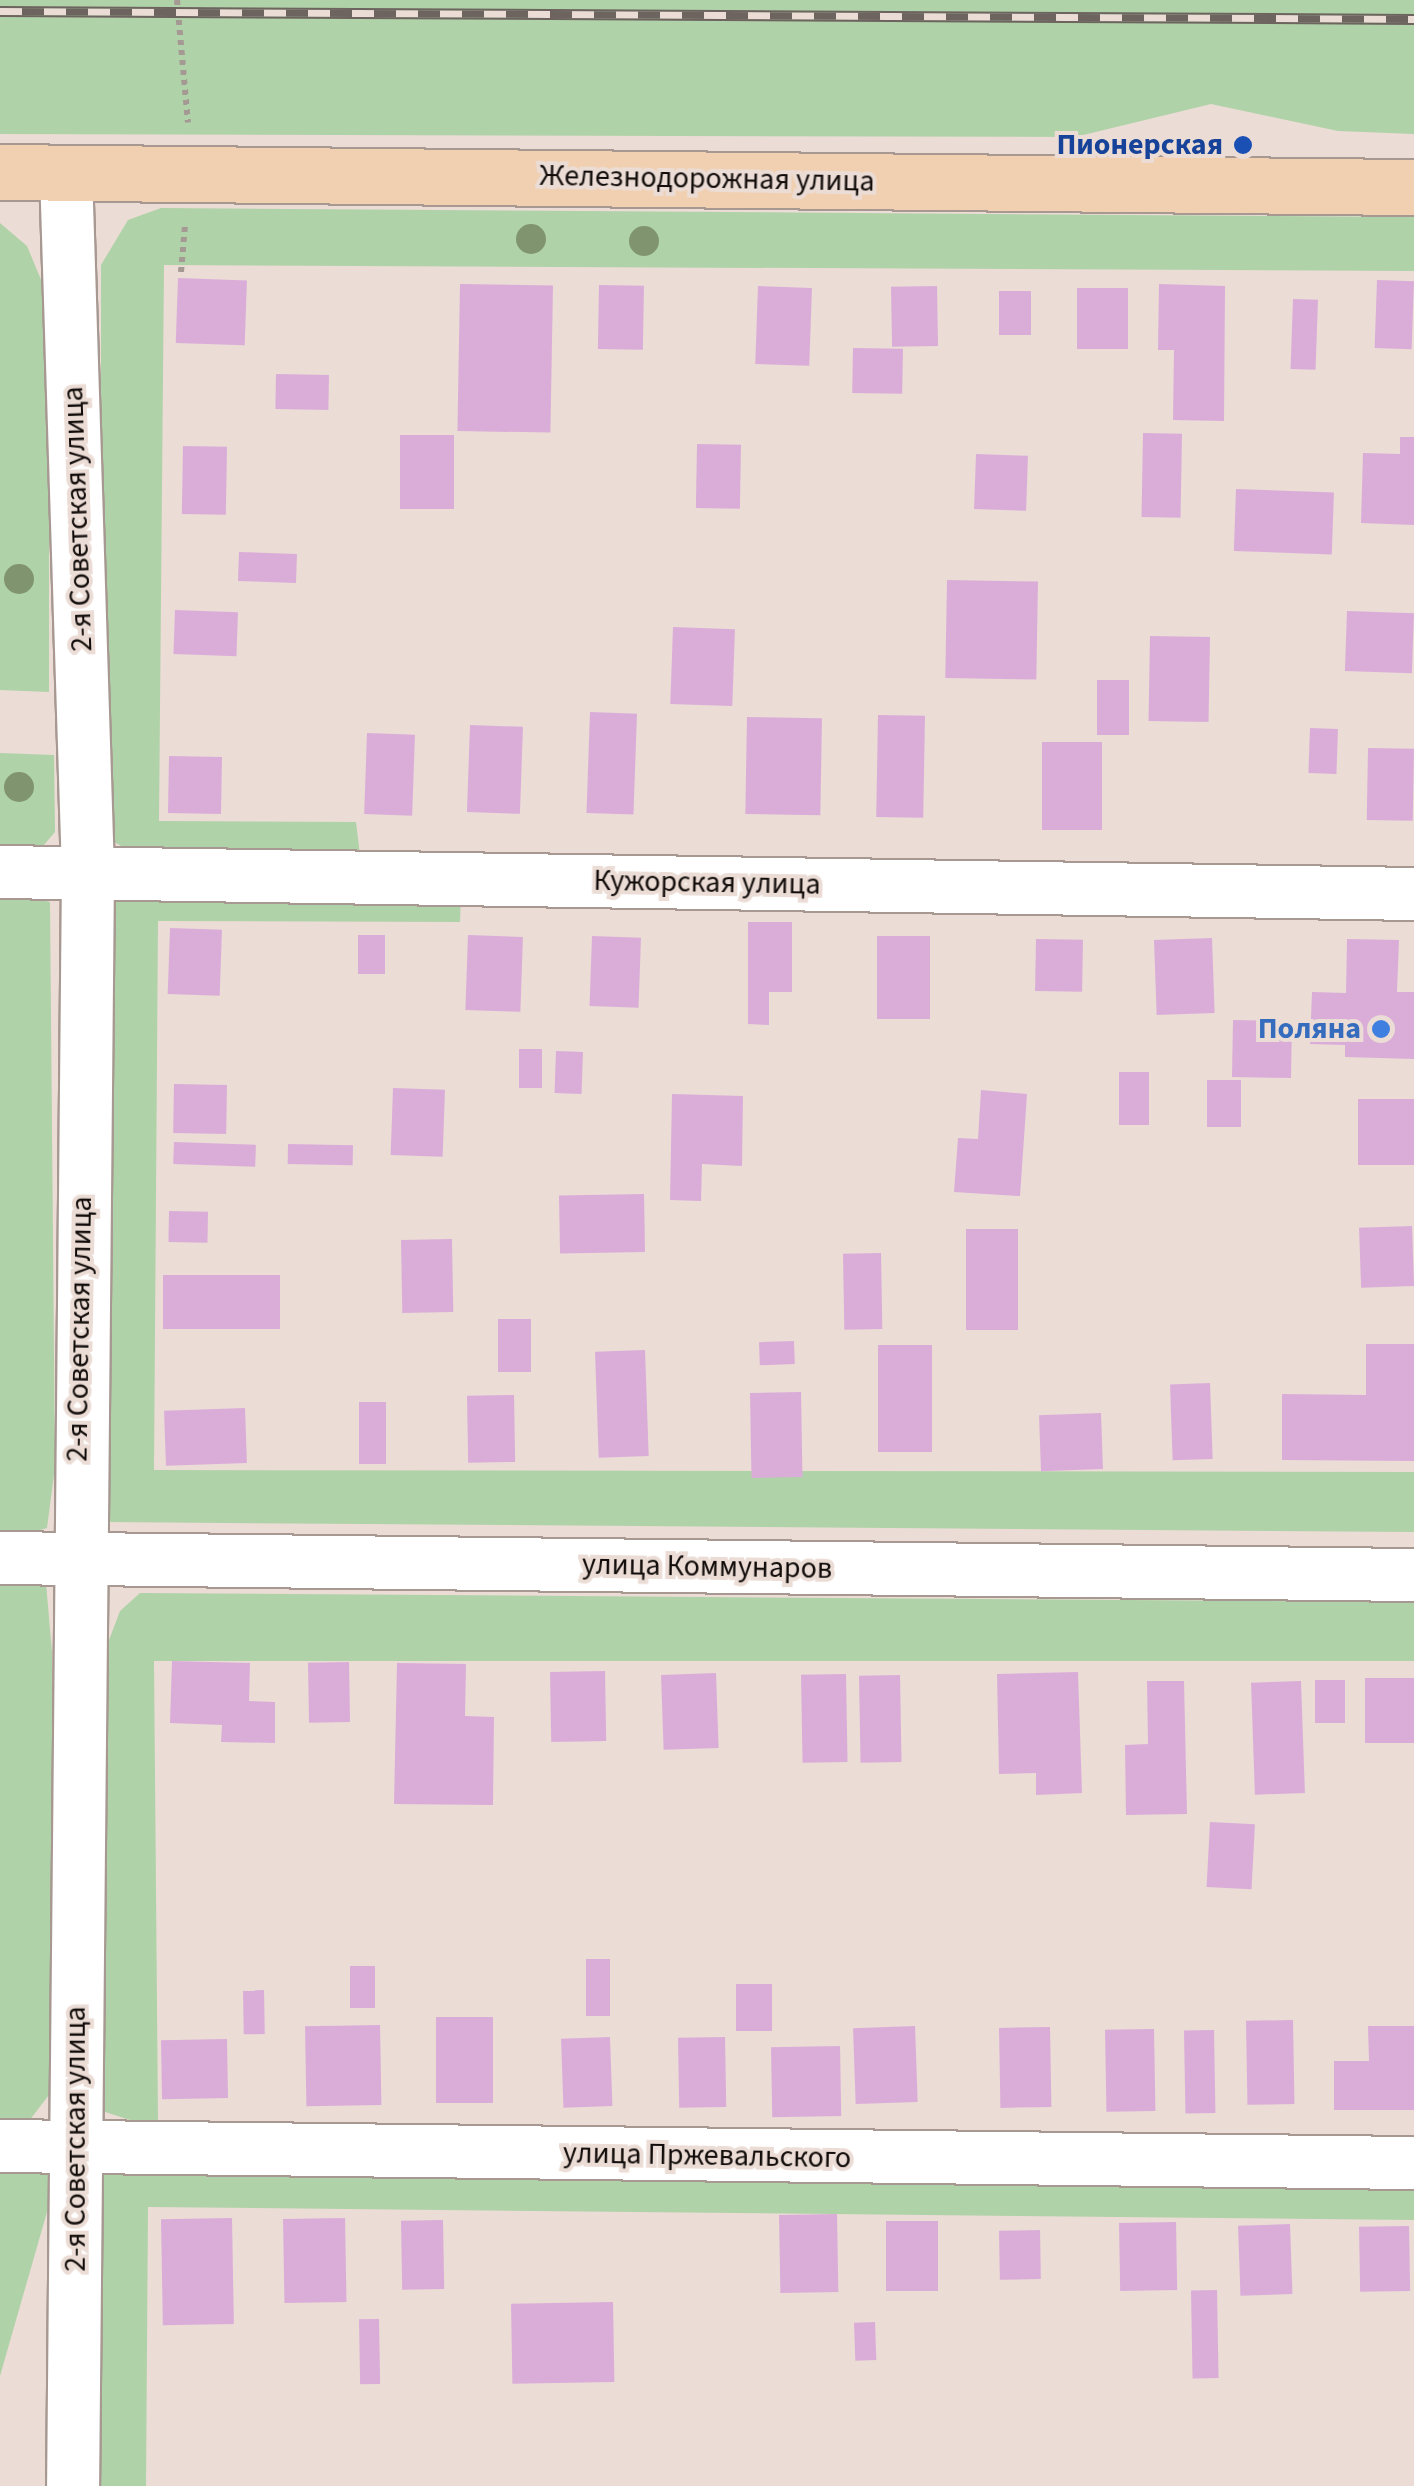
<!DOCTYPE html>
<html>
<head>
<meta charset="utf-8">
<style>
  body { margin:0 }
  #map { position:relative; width:1414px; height:2486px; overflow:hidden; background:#ebdcd5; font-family:"Source Sans 3",sans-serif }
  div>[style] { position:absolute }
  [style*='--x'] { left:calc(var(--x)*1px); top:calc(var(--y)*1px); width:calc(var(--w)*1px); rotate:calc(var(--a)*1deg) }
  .green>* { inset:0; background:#b0d2a8; transform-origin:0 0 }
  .building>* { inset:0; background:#daadd9; transform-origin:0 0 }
  .path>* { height:6px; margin-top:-3px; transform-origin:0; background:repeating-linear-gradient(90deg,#a59994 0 5px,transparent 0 10px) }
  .roads { filter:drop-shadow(2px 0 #a79992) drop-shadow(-2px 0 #a79992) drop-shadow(0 2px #a79992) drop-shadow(0 -2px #a79992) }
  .minor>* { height:52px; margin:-26px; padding:0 26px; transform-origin:26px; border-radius:26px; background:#fff }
  .major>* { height:55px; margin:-27.5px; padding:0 27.5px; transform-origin:27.5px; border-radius:27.5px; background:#f1d0b1 }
  .rail>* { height:11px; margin-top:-5.5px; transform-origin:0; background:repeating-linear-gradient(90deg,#ebdcd5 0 22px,#6d635f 0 44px); box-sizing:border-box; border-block:2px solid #6d635f }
  .trees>* { width:30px; height:30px; margin:-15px; border-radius:50%; background:#7f946f }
  .dots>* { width:28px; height:28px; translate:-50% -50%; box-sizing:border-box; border:5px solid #ebdcd5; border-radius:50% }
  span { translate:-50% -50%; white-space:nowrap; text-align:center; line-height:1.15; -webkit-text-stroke:8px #ebdcd5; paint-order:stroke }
  .transit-label { font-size:30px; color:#164399; font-weight:700 }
  .right { translate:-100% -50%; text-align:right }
  .street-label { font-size:30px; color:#110c0a }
  .shop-label { font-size:30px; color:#366cbe; font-weight:700 }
</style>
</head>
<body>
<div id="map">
  <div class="green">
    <i style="clip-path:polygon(0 0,1414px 0,1414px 134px,1338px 131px,1211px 104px,1075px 137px,0 134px)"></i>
    <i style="clip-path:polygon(161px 208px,1414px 217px,1414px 271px,164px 265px,159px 821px,356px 822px,360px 855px,133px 853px,101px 834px,101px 265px,128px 220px)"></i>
    <i style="clip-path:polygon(0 223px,27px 246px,49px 299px,49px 692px,0 690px)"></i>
    <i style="clip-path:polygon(0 753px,54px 755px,55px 832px,37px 853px,0 853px)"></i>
    <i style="clip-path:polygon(0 889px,50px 902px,55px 1467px,47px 1528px,0 1542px)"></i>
    <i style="clip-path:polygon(101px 891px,461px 891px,460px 922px,158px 921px,154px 1470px,1414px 1472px,1414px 1532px,105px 1522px)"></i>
    <i style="clip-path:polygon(0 1577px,46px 1583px,52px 1652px,52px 2091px,29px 2121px,0 2122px)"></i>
    <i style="clip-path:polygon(140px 1593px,1414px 1602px,1414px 1661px,154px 1661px,158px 2120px,130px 2120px,99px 2110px,101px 1661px,120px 1611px)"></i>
    <i style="left:0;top:2151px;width:62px;height:335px;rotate:16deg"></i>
    <i style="clip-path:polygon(112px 2161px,1414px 2175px,1414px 2220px,148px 2207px,146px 2486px,92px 2486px,99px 2181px)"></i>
  </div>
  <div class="building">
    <i style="left:178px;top:278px;width:69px;height:65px;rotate:2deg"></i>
    <i style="left:1377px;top:280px;width:37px;height:68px;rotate:2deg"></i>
    <i style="left:460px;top:284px;width:93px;height:147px;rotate:1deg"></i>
    <i style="clip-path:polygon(1159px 284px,1225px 286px,1224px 421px,1173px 420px,1174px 350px,1158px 350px)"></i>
    <i style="left:599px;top:285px;width:45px;height:64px;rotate:1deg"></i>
    <i style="left:758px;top:286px;width:54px;height:78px;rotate:2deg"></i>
    <i style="left:937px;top:286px;width:60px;height:46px;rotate:89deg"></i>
    <i style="left:1128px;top:288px;width:61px;height:51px;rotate:90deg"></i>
    <i style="left:999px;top:291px;width:32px;height:44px"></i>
    <i style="left:1293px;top:299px;width:25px;height:70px;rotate:2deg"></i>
    <i style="left:853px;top:348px;width:50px;height:45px;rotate:1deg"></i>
    <i style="left:276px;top:374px;width:53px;height:35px;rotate:1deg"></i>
    <i style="left:1143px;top:433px;width:39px;height:84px;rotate:1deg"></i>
    <i style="left:400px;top:435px;width:54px;height:74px"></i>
    <i style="clip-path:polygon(1400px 437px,1414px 437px,1414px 525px,1361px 523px,1363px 453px,1400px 454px)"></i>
    <i style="left:697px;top:444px;width:44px;height:64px;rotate:1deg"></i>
    <i style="left:183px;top:446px;width:44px;height:68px;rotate:1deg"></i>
    <i style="left:976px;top:454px;width:52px;height:55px;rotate:2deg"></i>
    <i style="left:1236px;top:489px;width:98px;height:62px;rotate:2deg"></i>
    <i style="left:239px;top:552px;width:58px;height:29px;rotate:2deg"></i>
    <i style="left:947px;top:580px;width:91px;height:98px;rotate:1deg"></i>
    <i style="left:175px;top:610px;width:63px;height:44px;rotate:2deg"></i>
    <i style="left:1347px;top:611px;width:67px;height:60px;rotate:2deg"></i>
    <i style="left:673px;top:627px;width:62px;height:77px;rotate:2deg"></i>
    <i style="left:1150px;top:636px;width:60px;height:85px;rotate:1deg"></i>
    <i style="left:1097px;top:680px;width:32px;height:55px"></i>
    <i style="left:590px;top:712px;width:47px;height:101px;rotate:2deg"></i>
    <i style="left:878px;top:715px;width:47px;height:102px;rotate:1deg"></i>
    <i style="left:747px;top:717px;width:75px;height:97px;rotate:1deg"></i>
    <i style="left:470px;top:725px;width:53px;height:87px;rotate:2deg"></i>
    <i style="left:1310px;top:728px;width:28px;height:45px;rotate:2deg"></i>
    <i style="left:367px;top:733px;width:48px;height:81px;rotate:2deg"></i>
    <i style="left:1042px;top:742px;width:60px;height:88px"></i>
    <i style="left:1368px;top:748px;width:46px;height:72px;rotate:1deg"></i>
    <i style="left:169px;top:756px;width:53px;height:57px;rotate:1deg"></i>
    <i style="clip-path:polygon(748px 922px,792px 922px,792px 992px,769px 992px,769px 1025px,748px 1024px)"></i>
    <i style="left:170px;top:928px;width:52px;height:66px;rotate:2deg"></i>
    <i style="left:358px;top:935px;width:27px;height:39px"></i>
    <i style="left:468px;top:935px;width:55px;height:75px;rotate:2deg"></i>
    <i style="left:592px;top:936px;width:49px;height:70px;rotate:2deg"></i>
    <i style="left:877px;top:936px;width:53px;height:83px"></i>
    <i style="left:1212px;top:938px;width:75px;height:58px;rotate:88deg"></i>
    <i style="left:1036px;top:939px;width:47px;height:52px;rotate:1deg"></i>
    <i style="clip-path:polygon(1347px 939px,1399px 940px,1397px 992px,1414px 992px,1414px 1059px,1345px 1057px,1345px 1045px,1310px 1044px,1312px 992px,1346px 993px)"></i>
    <i style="left:1233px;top:1020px;width:59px;height:57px;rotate:1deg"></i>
    <i style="left:519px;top:1049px;width:23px;height:39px"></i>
    <i style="left:556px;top:1051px;width:27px;height:42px;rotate:2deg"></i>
    <i style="left:1119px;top:1072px;width:30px;height:53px"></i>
    <i style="left:1207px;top:1080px;width:34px;height:47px"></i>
    <i style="left:174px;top:1084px;width:53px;height:49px;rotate:1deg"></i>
    <i style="left:393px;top:1088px;width:52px;height:67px;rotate:2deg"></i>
    <i style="clip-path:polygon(981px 1090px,1027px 1094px,1020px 1196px,954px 1192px,958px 1138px,978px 1139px)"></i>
    <i style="clip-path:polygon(672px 1094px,743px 1096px,742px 1166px,702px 1164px,701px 1201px,670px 1200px)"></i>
    <i style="left:1414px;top:1099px;width:66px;height:56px;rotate:90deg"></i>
    <i style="left:174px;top:1142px;width:82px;height:22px;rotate:2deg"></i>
    <i style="left:288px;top:1144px;width:65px;height:20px;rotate:1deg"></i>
    <i style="left:644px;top:1194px;width:58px;height:85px;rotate:89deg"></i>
    <i style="left:169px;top:1211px;width:39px;height:31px;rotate:1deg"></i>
    <i style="left:1412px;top:1226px;width:60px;height:53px;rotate:88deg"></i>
    <i style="left:966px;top:1229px;width:52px;height:101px"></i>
    <i style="left:452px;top:1239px;width:73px;height:51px;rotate:89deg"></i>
    <i style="left:881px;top:1253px;width:76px;height:38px;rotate:89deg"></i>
    <i style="left:163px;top:1275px;width:117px;height:54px"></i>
    <i style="left:498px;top:1319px;width:33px;height:53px"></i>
    <i style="left:794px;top:1341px;width:23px;height:35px;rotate:88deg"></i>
    <i style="clip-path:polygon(1366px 1344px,1414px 1344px,1414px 1461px,1282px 1460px,1282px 1394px,1366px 1395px)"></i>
    <i style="left:878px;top:1345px;width:54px;height:107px"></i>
    <i style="left:645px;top:1350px;width:106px;height:50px;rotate:88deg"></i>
    <i style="left:1210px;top:1383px;width:76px;height:40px;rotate:88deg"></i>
    <i style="left:801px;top:1392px;width:85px;height:51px;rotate:89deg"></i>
    <i style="left:514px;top:1395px;width:67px;height:47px;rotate:89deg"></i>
    <i style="left:359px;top:1402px;width:27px;height:62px"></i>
    <i style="left:245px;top:1408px;width:55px;height:81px;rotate:88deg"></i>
    <i style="left:1101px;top:1413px;width:56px;height:62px;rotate:88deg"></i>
    <i style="clip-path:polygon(172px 1661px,250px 1663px,249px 1701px,275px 1702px,275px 1743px,221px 1742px,222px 1725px,170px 1723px)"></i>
    <i style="left:349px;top:1662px;width:60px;height:41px;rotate:89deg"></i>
    <i style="clip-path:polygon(397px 1663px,466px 1664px,465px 1716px,494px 1717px,493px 1805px,394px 1804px)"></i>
    <i style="left:605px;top:1671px;width:70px;height:55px;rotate:89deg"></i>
    <i style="clip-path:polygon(1078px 1672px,1082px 1793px,1036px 1795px,1036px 1773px,999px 1774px,997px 1674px)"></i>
    <i style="left:716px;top:1673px;width:75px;height:55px;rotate:88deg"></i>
    <i style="left:846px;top:1674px;width:88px;height:45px;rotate:89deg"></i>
    <i style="left:900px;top:1675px;width:87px;height:41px;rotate:89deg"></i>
    <i style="left:1414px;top:1678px;width:65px;height:49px;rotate:90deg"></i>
    <i style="left:1315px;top:1680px;width:30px;height:43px"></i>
    <i style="clip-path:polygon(1147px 1681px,1184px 1681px,1187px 1814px,1126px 1815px,1125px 1745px,1148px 1744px)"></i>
    <i style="left:1301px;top:1681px;width:112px;height:50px;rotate:88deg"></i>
    <i style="left:1210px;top:1822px;width:45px;height:65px;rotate:3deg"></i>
    <i style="left:586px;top:1959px;width:24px;height:57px"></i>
    <i style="left:350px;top:1966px;width:25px;height:42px"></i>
    <i style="left:772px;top:1984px;width:47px;height:36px;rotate:90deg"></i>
    <i style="left:264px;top:1990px;width:44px;height:21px;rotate:89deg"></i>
    <i style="left:436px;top:2017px;width:57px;height:86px"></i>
    <i style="left:1293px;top:2020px;width:84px;height:47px;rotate:89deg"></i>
    <i style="left:380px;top:2025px;width:80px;height:75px;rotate:89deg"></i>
    <i style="left:915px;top:2026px;width:76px;height:62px;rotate:88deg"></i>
    <i style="clip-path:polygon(1368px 2026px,1414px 2026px,1414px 2110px,1334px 2110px,1334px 2061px,1369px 2061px)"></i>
    <i style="left:1050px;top:2027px;width:80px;height:51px;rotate:89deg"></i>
    <i style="left:1154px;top:2029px;width:82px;height:49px;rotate:89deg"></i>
    <i style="left:1214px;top:2030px;width:83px;height:30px;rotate:89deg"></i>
    <i style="left:610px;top:2037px;width:69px;height:49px;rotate:88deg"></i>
    <i style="left:725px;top:2037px;width:70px;height:47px;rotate:89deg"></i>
    <i style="left:227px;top:2039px;width:59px;height:66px;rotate:89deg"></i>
    <i style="left:840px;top:2046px;width:70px;height:69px;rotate:89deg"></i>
    <i style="left:837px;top:2214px;width:78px;height:58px;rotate:89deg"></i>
    <i style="left:232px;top:2218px;width:106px;height:71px;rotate:89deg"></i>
    <i style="left:345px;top:2218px;width:84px;height:62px;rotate:89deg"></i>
    <i style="left:443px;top:2220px;width:69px;height:42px;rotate:89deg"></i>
    <i style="left:938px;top:2221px;width:70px;height:52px;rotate:90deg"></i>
    <i style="left:1176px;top:2222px;width:68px;height:57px;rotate:89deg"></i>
    <i style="left:1290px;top:2224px;width:70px;height:52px;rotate:88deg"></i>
    <i style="left:1409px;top:2226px;width:65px;height:50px;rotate:89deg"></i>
    <i style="left:1040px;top:2230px;width:49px;height:41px;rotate:89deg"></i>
    <i style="left:1217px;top:2290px;width:88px;height:26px;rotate:89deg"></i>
    <i style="left:613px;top:2302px;width:80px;height:102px;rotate:89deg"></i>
    <i style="left:379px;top:2319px;width:65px;height:20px;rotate:89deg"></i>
    <i style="left:875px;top:2322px;width:38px;height:21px;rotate:88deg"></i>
  </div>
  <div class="path">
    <i style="--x:177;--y:0;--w:123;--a:84.9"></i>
    <i style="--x:181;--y:272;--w:47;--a:-85.1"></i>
  </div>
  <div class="roads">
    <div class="minor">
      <i style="--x:66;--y:172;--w:701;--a:88.2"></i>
      <i style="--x:88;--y:873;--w:1613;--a:90.53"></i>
      <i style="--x:0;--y:872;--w:1414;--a:0.89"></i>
      <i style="--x:0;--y:1558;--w:1414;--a:0.69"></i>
      <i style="--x:0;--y:2146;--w:1414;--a:0.69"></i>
    </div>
    <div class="major">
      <i style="--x:0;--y:172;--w:1414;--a:0.61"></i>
    </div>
  </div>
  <div class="rail">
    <i style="--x:0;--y:11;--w:1414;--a:0.32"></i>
  </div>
  <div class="trees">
    <i style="left:531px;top:239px"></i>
    <i style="left:644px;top:241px"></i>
    <i style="left:19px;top:579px"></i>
    <i style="left:19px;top:787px"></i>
  </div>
  <div class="dots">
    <i style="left:1243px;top:145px;background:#1a4fb4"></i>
    <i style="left:1381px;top:1029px;background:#3f7fe0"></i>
  </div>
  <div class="transit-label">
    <span class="right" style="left:1223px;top:145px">Пионерская</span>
  </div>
  <div class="street-label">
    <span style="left:707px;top:179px;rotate:1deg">Железнодорожная улица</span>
    <span style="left:78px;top:519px;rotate:-92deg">2-я Советская улица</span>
    <span style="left:707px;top:883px;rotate:1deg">Кужорская улица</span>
    <span style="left:80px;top:1329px;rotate:-89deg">2-я Советская улица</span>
    <span style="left:707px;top:1567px;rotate:1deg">улица Коммунаров</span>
    <span style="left:76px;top:2139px;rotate:-90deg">2-я Советская улица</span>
    <span style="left:707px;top:2156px;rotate:1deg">улица Пржевальского</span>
  </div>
  <div class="shop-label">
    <span class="right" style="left:1361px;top:1029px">Поляна</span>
  </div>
</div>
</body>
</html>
